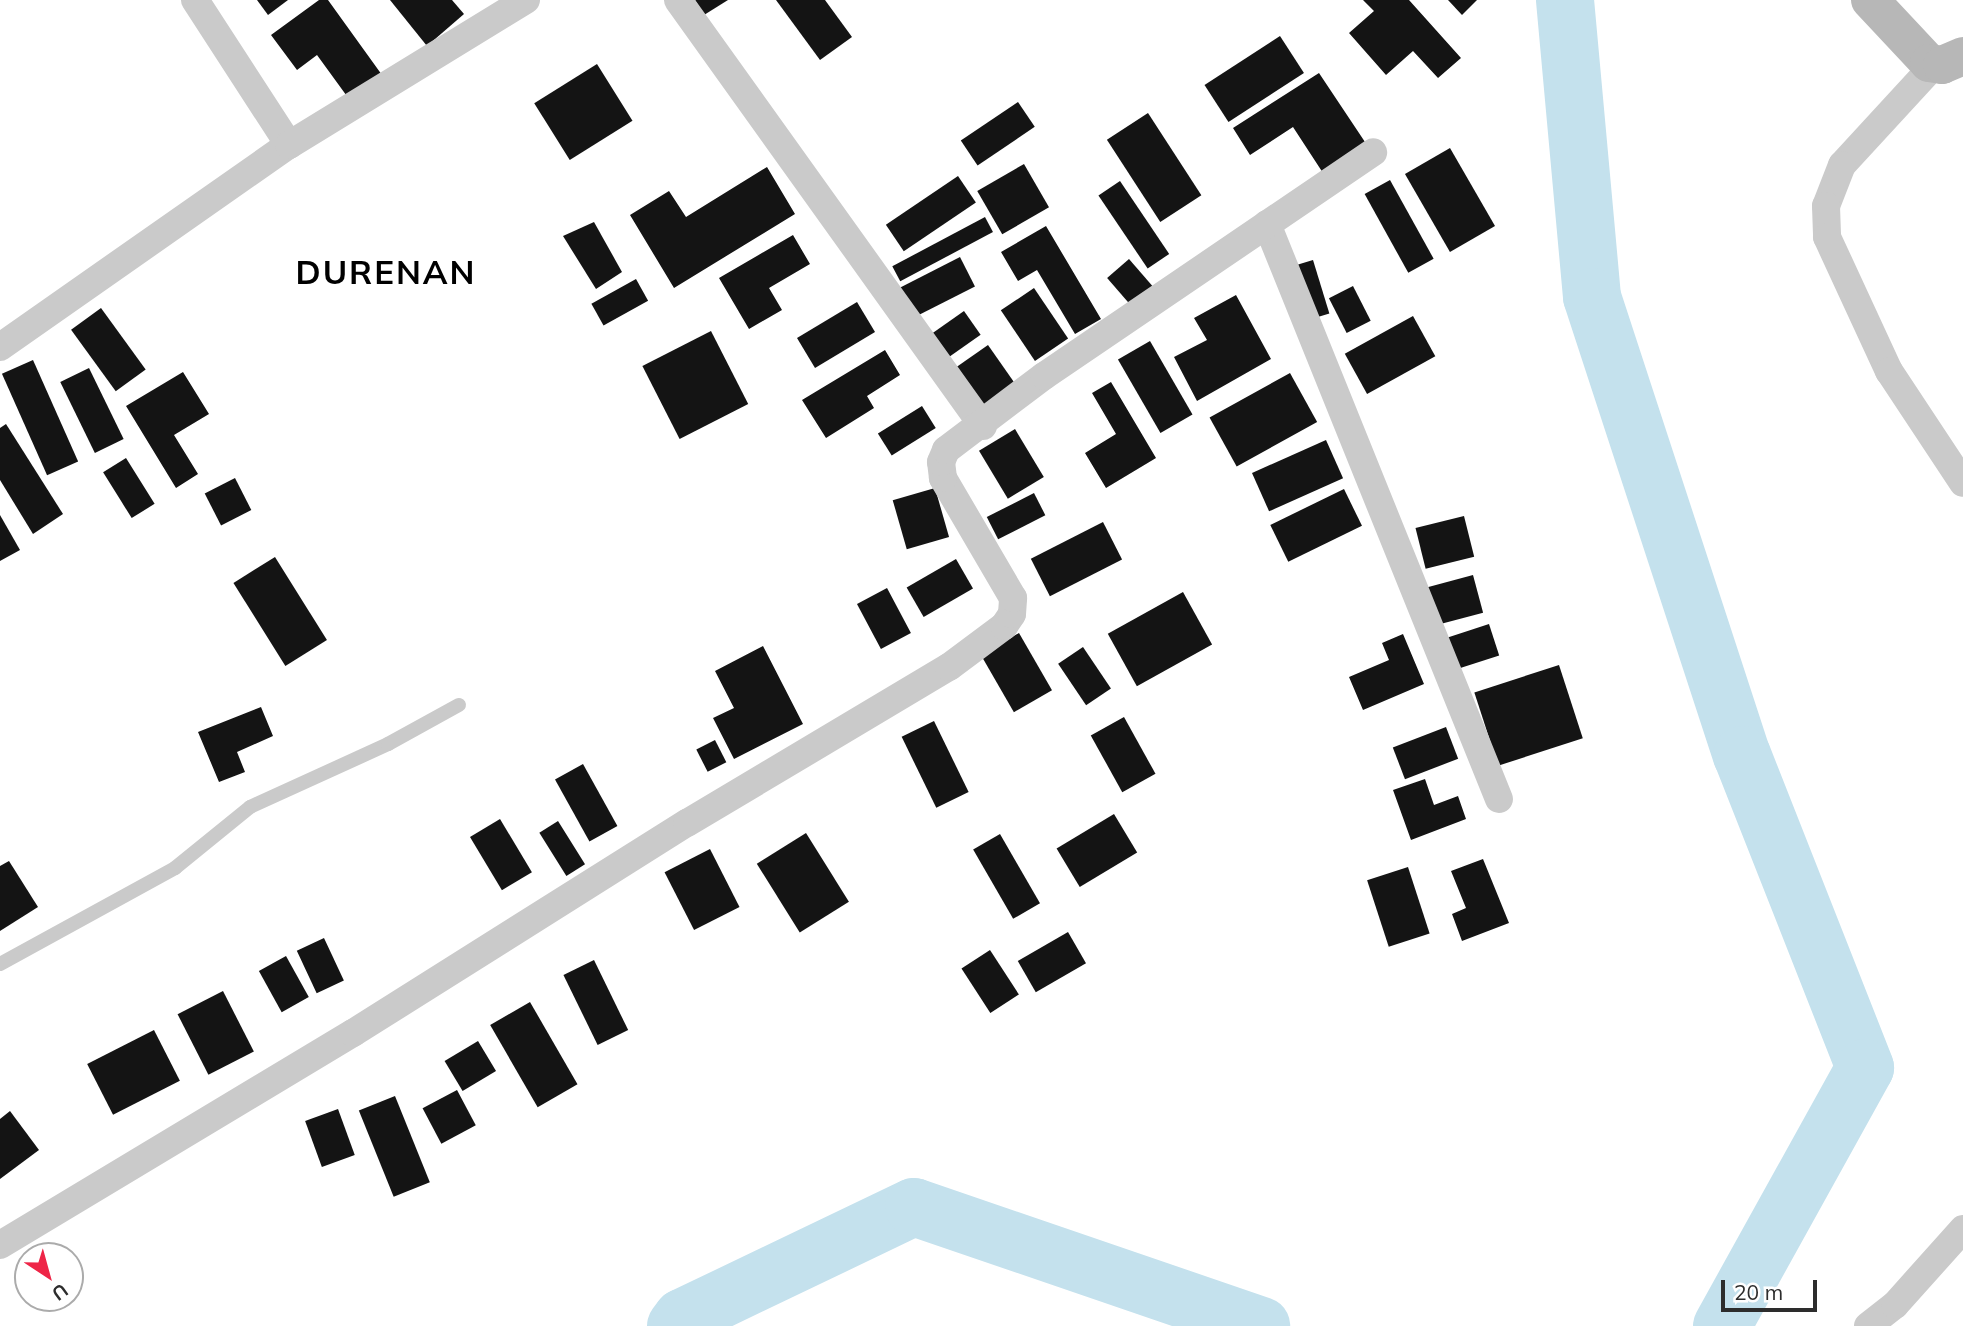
<!DOCTYPE html>
<html>
<head>
<meta charset="utf-8">
<style>
  body { margin:0 }
  #map { position:relative; width:1963px; height:1326px; overflow:hidden; background:#fff; font-family:Mulish,sans-serif }
  div>[style] { position:absolute }
  [style*='--x'] { left:calc(var(--x)*1px); top:calc(var(--y)*1px); width:calc(var(--w)*1px); rotate:calc(var(--a)*1deg) }
  .river>* { height:58px; margin:-29px; padding:0 29px; transform-origin:29px; border-radius:29px; background:#c4e1ed }
  .building>* { inset:0; background:#141414; transform-origin:0 0 }
  .lane>* { height:14px; margin:-7px; padding:0 7px; transform-origin:7px; border-radius:7px; background:#cacaca }
  .street>* { height:28px; margin:-14px; padding:0 14px; transform-origin:14px; border-radius:14px; background:#cacaca }
  .secondary>* { height:38px; margin:-19px; padding:0 19px; transform-origin:19px; border-radius:19px; background:#b7b7b7 }
  span { translate:-50% -50%; white-space:nowrap; text-align:center; line-height:1.15; -webkit-text-stroke:7px #fff; paint-order:stroke }
  .district-label { font-size:33px; color:#000; font-weight:700; letter-spacing:2px }
  .north { position:absolute; left:14px; top:1242px; width:70px; height:70px; box-sizing:border-box; background:#fff; border:2px solid #ababab; border-radius:50%; rotate:144deg; font-size:19px; font-weight:700; line-height:28px; text-align:center; color:#2d2d2d }
  .north::after { content:''; display:block; margin:auto; width:24px; height:32px; background:#ee2547; clip-path:polygon(50% 0,100% 100%,50% 72%,0 100%) }
  .scale { position:absolute; left:1721px; top:1280px; width:96px; height:32px; box-sizing:border-box; border:4px solid #2d2d2d; border-top:0; padding-left:9px; font-size:21px; line-height:24px; white-space:nowrap; color:#2d2d2d; -webkit-text-stroke:5px #fff; paint-order:stroke }
</style>
</head>
<body>
<div id="map">
  <div class="river">
    <i style="--x:1565;--y:0;--w:298;--a:84.8"></i>
    <i style="--x:1592;--y:297;--w:482;--a:71.9"></i>
    <i style="--x:1742;--y:755;--w:336;--a:68.5"></i>
    <i style="--x:1865;--y:1068;--w:295;--a:119"></i>
    <i style="--x:676;--y:1326;--w:10;--a:-53"></i>
    <i style="--x:682;--y:1318;--w:257;--a:-25.6"></i>
    <i style="--x:914;--y:1207;--w:367;--a:18.9"></i>
  </div>
  <div class="building">
    <i style="clip-path:polygon(257px 0,288px 0,268px 15px)"></i>
    <i style="clip-path:polygon(319px 0,328px 0,382px 75px,349px 99px,317px 55px,297px 70px,271px 35px)"></i>
    <i style="clip-path:polygon(390px 0,452px 0,464px 14px,427px 46px)"></i>
    <i style="clip-path:polygon(695px 0,728px 0,704px 15px)"></i>
    <i style="clip-path:polygon(776px 0,825px 0,852px 37px,820px 60px)"></i>
    <i style="clip-path:polygon(1363px 0,1409px 0,1461px 58px,1438px 78px,1413px 51px,1386px 75px,1349px 33px,1374px 11px)"></i>
    <i style="clip-path:polygon(1448px 0,1477px 0,1462px 15px)"></i>
    <i style="left:1280px;top:36px;width:44px;height:90px;rotate:57deg"></i>
    <i style="left:597px;top:64px;width:67px;height:74px;rotate:58deg"></i>
    <i style="clip-path:polygon(1319px 73px,1367px 145px,1323px 173px,1293px 127px,1250px 155px,1233px 128px)"></i>
    <i style="left:1018px;top:102px;width:30px;height:69px;rotate:56deg"></i>
    <i style="left:1148px;top:113px;width:98px;height:49px;rotate:57deg"></i>
    <i style="left:1450px;top:148px;width:90px;height:52px;rotate:60deg"></i>
    <i style="left:1024px;top:164px;width:50px;height:54px;rotate:60deg"></i>
    <i style="clip-path:polygon(767px 167px,795px 214px,674px 288px,630px 215px,669px 191px,686px 217px)"></i>
    <i style="left:958px;top:176px;width:32px;height:87px;rotate:56deg"></i>
    <i style="left:1390px;top:180px;width:90px;height:29px;rotate:61deg"></i>
    <i style="left:1120px;top:181px;width:88px;height:26px;rotate:56deg"></i>
    <i style="left:985px;top:217px;width:17px;height:105px;rotate:62deg"></i>
    <i style="clip-path:polygon(594px 222px,622px 272px,596px 289px,563px 236px)"></i>
    <i style="clip-path:polygon(1046px 226px,1101px 319px,1075px 334px,1037px 270px,1018px 281px,1001px 252px)"></i>
    <i style="clip-path:polygon(793px 235px,810px 264px,769px 288px,782px 310px,749px 329px,719px 278px)"></i>
    <i style="left:960px;top:257px;width:33px;height:67px;rotate:63deg"></i>
    <i style="left:1129px;top:259px;width:38px;height:29px;rotate:49deg"></i>
    <i style="left:1313px;top:260px;width:56px;height:19px;rotate:73deg"></i>
    <i style="left:636px;top:279px;width:25px;height:51px;rotate:61deg"></i>
    <i style="left:1353px;top:286px;width:39px;height:27px;rotate:63deg"></i>
    <i style="left:1034px;top:288px;width:61px;height:40px;rotate:56deg"></i>
    <i style="clip-path:polygon(1236px 295px,1271px 359px,1197px 401px,1174px 357px,1207px 340px,1194px 318px)"></i>
    <i style="left:857px;top:302px;width:35px;height:70px;rotate:59deg"></i>
    <i style="left:101px;top:308px;width:76px;height:37px;rotate:54deg"></i>
    <i style="left:964px;top:311px;width:29px;height:46px;rotate:55deg"></i>
    <i style="left:1413px;top:316px;width:46px;height:78px;rotate:61deg"></i>
    <i style="left:711px;top:331px;width:82px;height:77px;rotate:63deg"></i>
    <i style="left:1150px;top:341px;width:85px;height:37px;rotate:60deg"></i>
    <i style="left:988px;top:345px;width:47px;height:38px;rotate:55deg"></i>
    <i style="clip-path:polygon(885px 350px,900px 375px,867px 396px,874px 408px,826px 438px,802px 400px)"></i>
    <i style="left:33px;top:360px;width:111px;height:34px;rotate:66deg"></i>
    <i style="left:89px;top:368px;width:79px;height:32px;rotate:64deg"></i>
    <i style="clip-path:polygon(183px 372px,209px 414px,174px 435px,198px 474px,176px 488px,126px 406px)"></i>
    <i style="left:1290px;top:373px;width:56px;height:92px;rotate:61deg"></i>
    <i style="clip-path:polygon(1111px 382px,1156px 458px,1106px 488px,1085px 453px,1116px 434px,1092px 393px)"></i>
    <i style="left:922px;top:406px;width:26px;height:52px;rotate:58deg"></i>
    <i style="clip-path:polygon(6px 424px,63px 514px,33px 534px,0 480px,0 428px)"></i>
    <i style="left:1015px;top:429px;width:56px;height:42px;rotate:59deg"></i>
    <i style="left:1326px;top:440px;width:42px;height:81px;rotate:66deg"></i>
    <i style="left:126px;top:458px;width:54px;height:27px;rotate:58deg"></i>
    <i style="left:235px;top:478px;width:36px;height:34px;rotate:63deg"></i>
    <i style="left:935px;top:488px;width:51px;height:44px;rotate:74deg"></i>
    <i style="left:1344px;top:489px;width:41px;height:82px;rotate:64deg"></i>
    <i style="left:1034px;top:493px;width:25px;height:53px;rotate:63deg"></i>
    <i style="clip-path:polygon(0 515px,20px 550px,0 561px)"></i>
    <i style="left:1464px;top:516px;width:42px;height:50px;rotate:76deg"></i>
    <i style="left:1103px;top:522px;width:42px;height:81px;rotate:63deg"></i>
    <i style="left:275px;top:557px;width:98px;height:49px;rotate:58deg"></i>
    <i style="left:956px;top:559px;width:34px;height:57px;rotate:60deg"></i>
    <i style="left:1473px;top:575px;width:39px;height:49px;rotate:75deg"></i>
    <i style="left:887px;top:588px;width:51px;height:34px;rotate:62deg"></i>
    <i style="left:1183px;top:592px;width:60px;height:86px;rotate:61deg"></i>
    <i style="left:1489px;top:624px;width:33px;height:49px;rotate:72deg"></i>
    <i style="left:1019px;top:633px;width:66px;height:44px;rotate:60deg"></i>
    <i style="clip-path:polygon(1403px 634px,1424px 684px,1363px 710px,1349px 677px,1389px 660px,1382px 643px)"></i>
    <i style="clip-path:polygon(763px 646px,803px 724px,734px 759px,713px 718px,734px 708px,715px 671px)"></i>
    <i style="left:1083px;top:647px;width:50px;height:30px;rotate:56deg"></i>
    <i style="left:1559px;top:665px;width:77px;height:89px;rotate:72deg"></i>
    <i style="clip-path:polygon(261px 707px,273px 736px,237px 752px,245px 772px,219px 782px,198px 732px)"></i>
    <i style="left:1124px;top:717px;width:65px;height:38px;rotate:61deg"></i>
    <i style="left:934px;top:721px;width:79px;height:36px;rotate:64deg"></i>
    <i style="left:1446px;top:727px;width:34px;height:57px;rotate:69deg"></i>
    <i style="left:715px;top:740px;width:25px;height:21px;rotate:63deg"></i>
    <i style="left:583px;top:764px;width:71px;height:32px;rotate:61deg"></i>
    <i style="clip-path:polygon(1425px 779px,1434px 805px,1458px 796px,1466px 819px,1411px 840px,1393px 790px)"></i>
    <i style="left:1114px;top:814px;width:45px;height:67px;rotate:59deg"></i>
    <i style="left:500px;top:819px;width:62px;height:35px;rotate:59deg"></i>
    <i style="left:558px;top:821px;width:51px;height:22px;rotate:58deg"></i>
    <i style="left:806px;top:833px;width:81px;height:58px;rotate:58deg"></i>
    <i style="left:1000px;top:834px;width:80px;height:31px;rotate:60deg"></i>
    <i style="left:710px;top:849px;width:65px;height:51px;rotate:63deg"></i>
    <i style="clip-path:polygon(1483px 859px,1509px 923px,1462px 941px,1452px 914px,1466px 908px,1451px 871px)"></i>
    <i style="clip-path:polygon(9px 861px,38px 907px,0 931px,0 866px)"></i>
    <i style="left:1408px;top:867px;width:70px;height:43px;rotate:72deg"></i>
    <i style="left:1068px;top:932px;width:36px;height:58px;rotate:60deg"></i>
    <i style="left:324px;top:938px;width:47px;height:30px;rotate:65deg"></i>
    <i style="left:990px;top:950px;width:53px;height:34px;rotate:57deg"></i>
    <i style="left:286px;top:956px;width:47px;height:31px;rotate:61deg"></i>
    <i style="left:594px;top:960px;width:78px;height:34px;rotate:64deg"></i>
    <i style="left:223px;top:991px;width:68px;height:51px;rotate:63deg"></i>
    <i style="left:530px;top:1002px;width:95px;height:46px;rotate:60deg"></i>
    <i style="left:154px;top:1030px;width:57px;height:75px;rotate:63deg"></i>
    <i style="left:478px;top:1041px;width:35px;height:39px;rotate:59deg"></i>
    <i style="left:457px;top:1090px;width:40px;height:39px;rotate:62deg"></i>
    <i style="left:395px;top:1096px;width:93px;height:39px;rotate:68deg"></i>
    <i style="left:338px;top:1109px;width:49px;height:35px;rotate:70deg"></i>
    <i style="clip-path:polygon(10px 1111px,39px 1150px,0 1179px,0 1119px)"></i>
  </div>
  <div class="lane">
    <i style="--x:0;--y:964;--w:200;--a:-28.7"></i>
    <i style="--x:175;--y:868;--w:97;--a:-39.1"></i>
    <i style="--x:250;--y:807;--w:152;--a:-24.5"></i>
    <i style="--x:388;--y:744;--w:81;--a:-28.8"></i>
  </div>
  <div class="street">
    <i style="--x:195;--y:0;--w:173;--a:57"></i>
    <i style="--x:678;--y:0;--w:524;--a:54.4"></i>
    <i style="--x:1935;--y:64;--w:137;--a:132.6"></i>
    <i style="--x:1842;--y:165;--w:44;--a:111.3"></i>
    <i style="--x:1826;--y:206;--w:31;--a:88"></i>
    <i style="--x:1827;--y:237;--w:148;--a:65.2"></i>
    <i style="--x:1889;--y:371;--w:134;--a:56.5"></i>
    <i style="--x:1267;--y:224;--w:620;--a:68.03"></i>
    <i style="--x:0;--y:347;--w:353;--a:-35"></i>
    <i style="--x:289;--y:145;--w:278;--a:-31.5"></i>
    <i style="--x:0;--y:1245;--w:412;--a:-31"></i>
    <i style="--x:353;--y:1033;--w:395;--a:-32.2"></i>
    <i style="--x:687;--y:823;--w:305;--a:-30.8"></i>
    <i style="--x:949;--y:667;--w:69;--a:-36.7"></i>
    <i style="--x:1004;--y:626;--w:14;--a:-56"></i>
    <i style="--x:1012;--y:614;--w:16;--a:-86"></i>
    <i style="--x:1013;--y:598;--w:139;--a:-120.3"></i>
    <i style="--x:943;--y:478;--w:16;--a:-97"></i>
    <i style="--x:941;--y:462;--w:13;--a:-67"></i>
    <i style="--x:946;--y:450;--w:123;--a:-37.1"></i>
    <i style="--x:1044;--y:376;--w:398;--a:-34.2"></i>
    <i style="--x:1868;--y:1326;--w:34;--a:-38"></i>
    <i style="--x:1895;--y:1305;--w:102;--a:-48.2"></i>
  </div>
  <div class="secondary">
    <i style="--x:1870;--y:0;--w:86;--a:46.9"></i>
    <i style="--x:1929;--y:63;--w:13;--a:9"></i>
    <i style="--x:1942;--y:65;--w:23;--a:-23"></i>
  </div>
  <div class="district-label">
    <span style="left:386px;top:272px">DURENAN</span>
  </div>
  <div class="north">U</div>
  <div class="scale">20 m</div>
</div>
</body>
</html>
